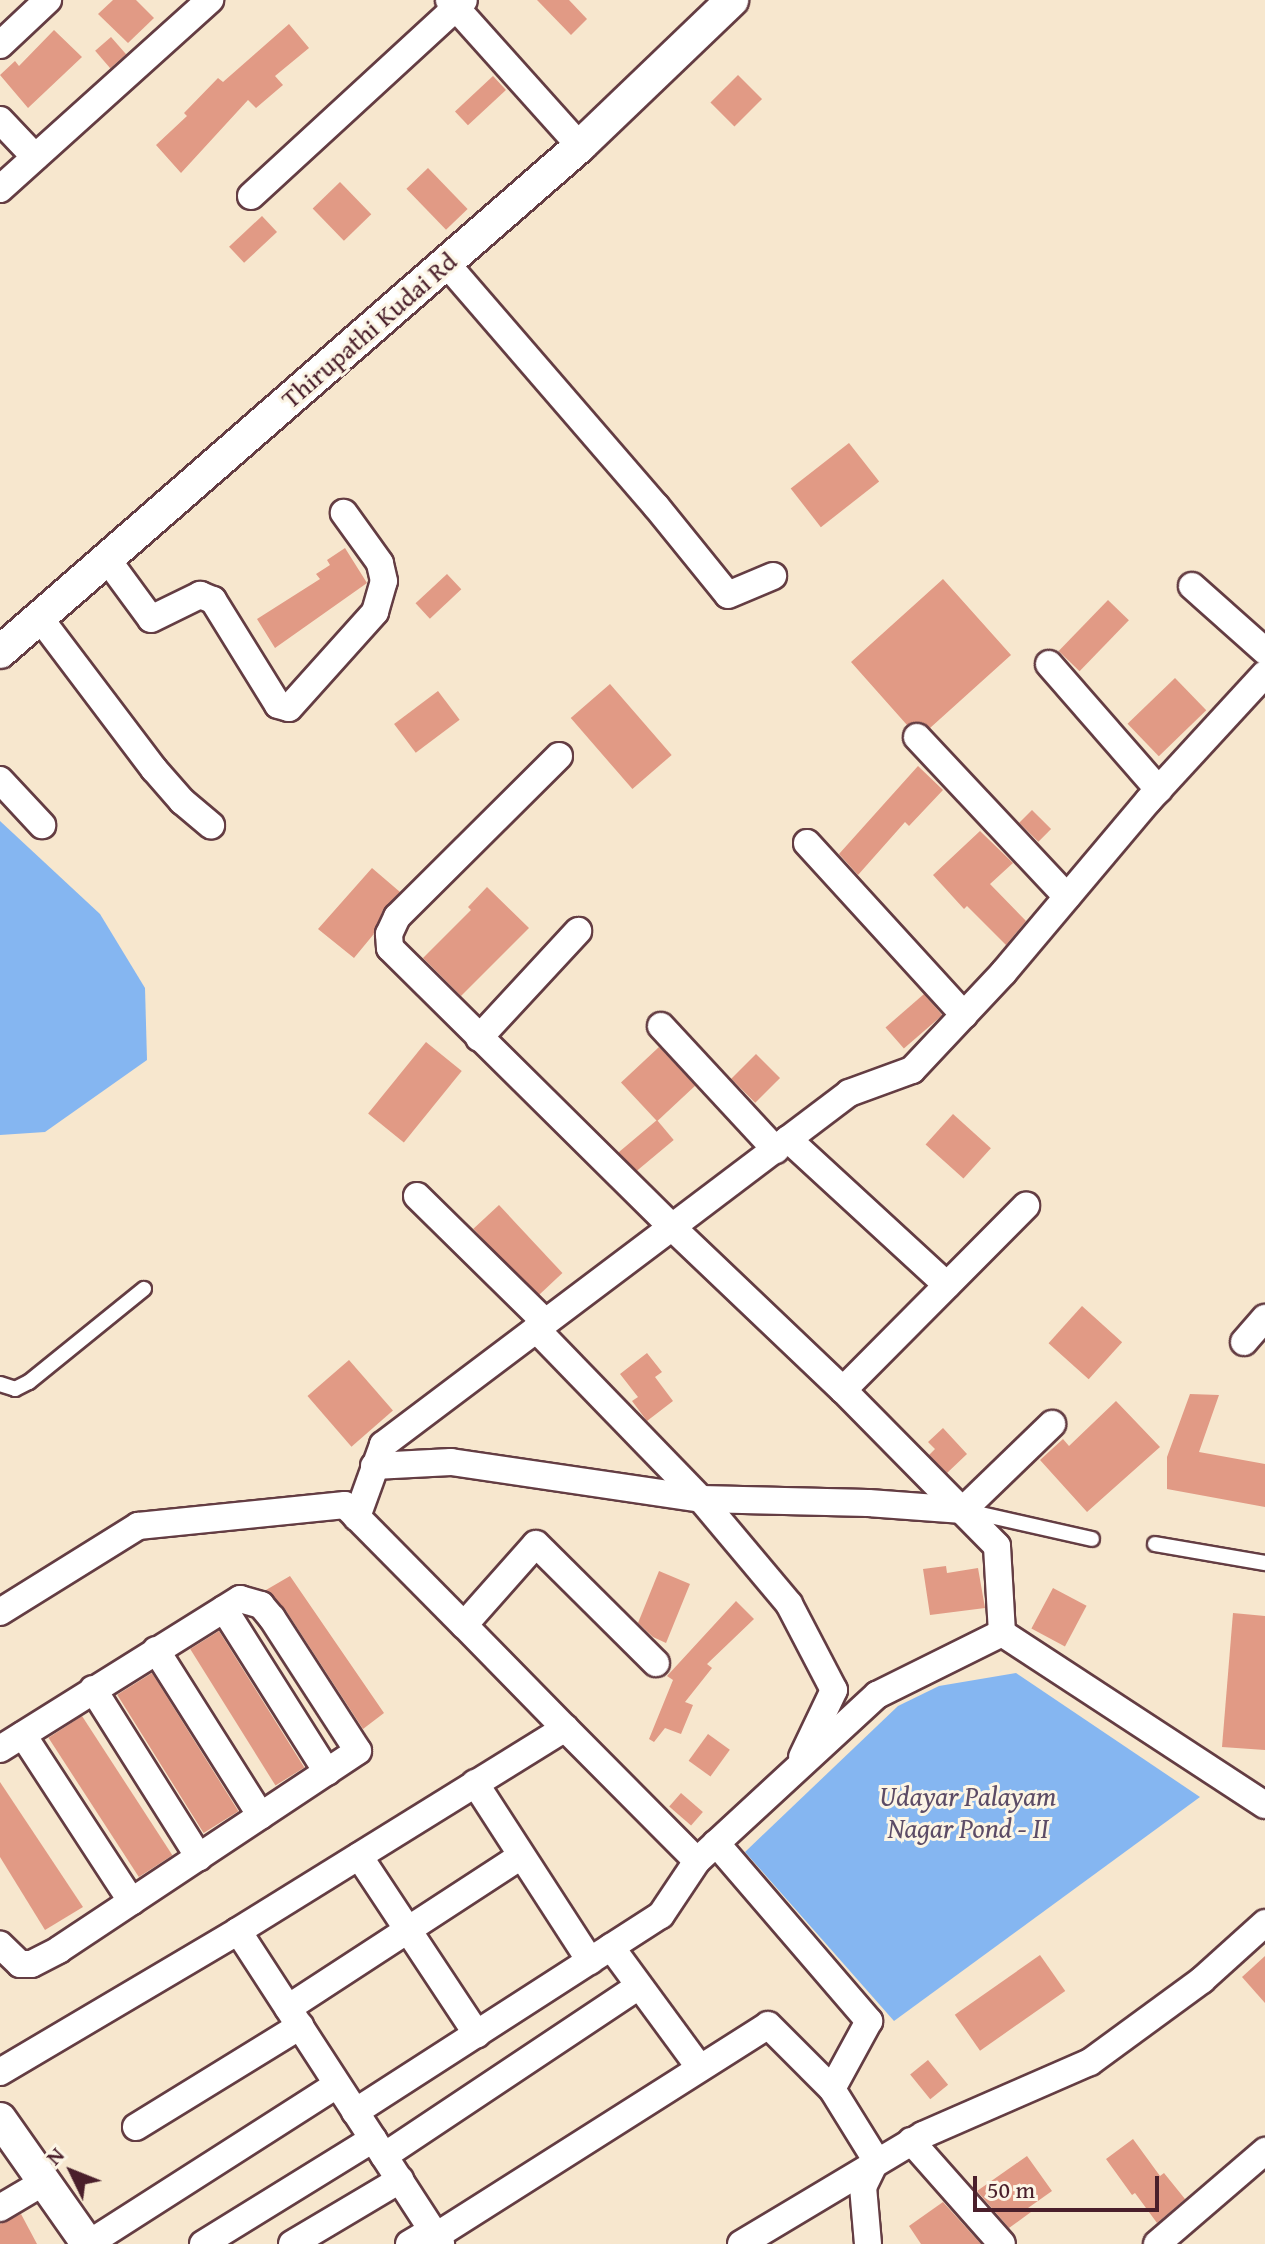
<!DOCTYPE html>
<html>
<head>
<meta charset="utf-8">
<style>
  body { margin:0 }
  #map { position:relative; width:1265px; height:2244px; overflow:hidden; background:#f7e7ce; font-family:"Gentium Book Plus",serif }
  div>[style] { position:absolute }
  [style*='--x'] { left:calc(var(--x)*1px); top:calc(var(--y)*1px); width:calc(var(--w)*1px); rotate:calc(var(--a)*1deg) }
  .water>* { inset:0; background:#85b6f1 }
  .building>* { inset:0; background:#e19a85; transform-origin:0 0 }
  .roads { filter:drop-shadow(2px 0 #643d43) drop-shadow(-2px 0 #643d43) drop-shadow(0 2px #643d43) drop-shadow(0 -2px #643d43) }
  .service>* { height:14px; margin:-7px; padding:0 7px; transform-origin:7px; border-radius:7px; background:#fff }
  .minor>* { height:26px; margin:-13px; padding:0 13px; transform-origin:13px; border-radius:13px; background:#fff }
  .tertiary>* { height:32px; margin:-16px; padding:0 16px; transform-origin:16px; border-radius:16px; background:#fff }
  span { translate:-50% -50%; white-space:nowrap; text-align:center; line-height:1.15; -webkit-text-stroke:6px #fcf5e5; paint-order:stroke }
  .street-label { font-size:26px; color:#4a1f2b }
  .water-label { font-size:28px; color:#5c4c66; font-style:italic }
  .north { position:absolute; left:32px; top:2132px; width:80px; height:80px; -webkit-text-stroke:6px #fcf5e5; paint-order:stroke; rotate:313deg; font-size:22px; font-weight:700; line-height:32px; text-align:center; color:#4a1f2b }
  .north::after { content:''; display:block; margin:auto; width:28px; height:36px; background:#4a1f2b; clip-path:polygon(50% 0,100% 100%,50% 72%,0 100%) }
  .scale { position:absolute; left:973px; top:2176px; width:186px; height:36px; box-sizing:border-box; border:4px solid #4a1f2b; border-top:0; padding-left:10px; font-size:24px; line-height:28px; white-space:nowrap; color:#4a1f2b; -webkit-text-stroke:6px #fcf5e5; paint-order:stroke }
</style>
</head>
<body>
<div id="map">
  <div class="water">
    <i style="clip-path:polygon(0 821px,100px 914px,145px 988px,147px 1060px,45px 1132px,0 1135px)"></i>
    <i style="clip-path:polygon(1016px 1673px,1200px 1797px,894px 2021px,745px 1852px,898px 1706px,939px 1686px)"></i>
  </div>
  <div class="building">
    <i style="clip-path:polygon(113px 0,136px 0,154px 18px,128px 43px,98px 14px)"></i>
    <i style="clip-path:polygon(537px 0,569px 0,587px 19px,571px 35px)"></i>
    <i style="clip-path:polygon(289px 24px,309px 48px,275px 76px,283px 85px,256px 108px,248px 100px,181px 173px,156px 145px,187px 116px,184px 113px,218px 78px,223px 82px)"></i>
    <i style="clip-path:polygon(54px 30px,82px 57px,28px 108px,0 75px,15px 61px,19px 66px)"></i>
    <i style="left:111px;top:37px;width:23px;height:21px;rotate:49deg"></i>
    <i style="left:738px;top:75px;width:34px;height:39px;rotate:45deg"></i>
    <i style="left:493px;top:76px;width:19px;height:52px;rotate:47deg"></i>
    <i style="left:428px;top:168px;width:57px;height:30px;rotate:46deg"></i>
    <i style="left:340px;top:182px;width:45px;height:38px;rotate:46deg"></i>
    <i style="left:262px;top:216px;width:22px;height:45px;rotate:47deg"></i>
    <i style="left:849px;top:443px;width:49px;height:74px;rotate:52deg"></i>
    <i style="clip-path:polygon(345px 548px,367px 583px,275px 648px,257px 619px,320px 579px,316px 574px,330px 565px,327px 560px)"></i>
    <i style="left:447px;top:574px;width:21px;height:43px;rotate:47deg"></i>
    <i style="clip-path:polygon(943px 579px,1011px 655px,930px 728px,921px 722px,907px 725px,851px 662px)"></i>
    <i style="left:1108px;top:600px;width:29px;height:71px;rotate:44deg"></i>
    <i style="left:1175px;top:678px;width:45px;height:66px;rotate:46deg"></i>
    <i style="left:610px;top:684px;width:94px;height:52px;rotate:49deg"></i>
    <i style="left:438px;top:691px;width:36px;height:55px;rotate:53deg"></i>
    <i style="clip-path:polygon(918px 766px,943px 790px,909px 826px,905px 822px,858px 875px,839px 854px)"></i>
    <i style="left:1032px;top:810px;width:27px;height:18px;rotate:45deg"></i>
    <i style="clip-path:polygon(980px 831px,1013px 863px,990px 884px,1026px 921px,1006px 945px,967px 906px,964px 909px,933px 875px)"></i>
    <i style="clip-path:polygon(372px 868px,400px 892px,383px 910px,373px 935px,354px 958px,318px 929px)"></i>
    <i style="clip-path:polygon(487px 887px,529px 928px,461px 996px,423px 958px,471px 910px,468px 907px)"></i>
    <i style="left:924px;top:994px;width:28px;height:51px;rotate:49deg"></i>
    <i style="left:426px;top:1042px;width:46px;height:92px;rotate:39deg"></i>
    <i style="left:659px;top:1047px;width:53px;height:52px;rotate:47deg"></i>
    <i style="left:756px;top:1054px;width:34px;height:35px;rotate:45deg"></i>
    <i style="left:953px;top:1114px;width:51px;height:41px;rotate:42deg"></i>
    <i style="left:657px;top:1120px;width:26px;height:50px;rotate:50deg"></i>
    <i style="left:499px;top:1205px;width:93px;height:35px;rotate:47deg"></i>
    <i style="left:1082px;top:1306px;width:54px;height:50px;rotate:42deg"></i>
    <i style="clip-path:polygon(647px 1353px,662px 1372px,655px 1377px,673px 1401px,647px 1421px,632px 1401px,638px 1397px,620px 1374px)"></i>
    <i style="left:349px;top:1360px;width:67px;height:55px;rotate:49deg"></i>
    <i style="clip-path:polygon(1190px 1394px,1219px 1395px,1199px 1452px,1265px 1464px,1265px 1507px,1167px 1489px,1167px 1457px)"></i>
    <i style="clip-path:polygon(1116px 1401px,1160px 1447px,1087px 1512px,1040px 1460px,1063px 1439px,1069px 1446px)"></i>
    <i style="clip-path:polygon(943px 1428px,967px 1454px,947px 1473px,929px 1455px,935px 1449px,928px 1442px)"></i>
    <i style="clip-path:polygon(946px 1566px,947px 1573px,978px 1568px,985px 1608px,930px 1615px,923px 1569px)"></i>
    <i style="clip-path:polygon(659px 1571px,690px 1584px,666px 1643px,653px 1637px,638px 1623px)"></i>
    <i style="clip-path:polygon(290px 1576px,384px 1713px,363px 1729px,285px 1609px,266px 1590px)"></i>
    <i style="left:1053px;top:1588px;width:38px;height:46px;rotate:28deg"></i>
    <i style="clip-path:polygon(736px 1601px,754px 1619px,707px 1664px,712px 1668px,685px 1702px,693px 1705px,681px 1734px,665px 1728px,654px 1742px,649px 1739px,673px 1680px,667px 1676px)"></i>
    <i style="clip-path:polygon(1233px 1613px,1265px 1616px,1265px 1750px,1222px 1747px)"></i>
    <i style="left:219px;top:1631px;width:161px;height:34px;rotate:58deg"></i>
    <i style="left:152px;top:1673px;width:163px;height:41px;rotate:58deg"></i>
    <i style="left:82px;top:1716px;width:166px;height:40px;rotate:57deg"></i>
    <i style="left:708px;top:1734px;width:27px;height:33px;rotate:36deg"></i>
    <i style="clip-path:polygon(0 1782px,83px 1907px,45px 1930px,0 1857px)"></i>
    <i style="left:681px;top:1793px;width:29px;height:18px;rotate:41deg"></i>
    <i style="left:1040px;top:1955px;width:44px;height:104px;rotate:55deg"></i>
    <i style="clip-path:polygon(1265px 1956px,1265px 2003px,1242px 1977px)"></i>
    <i style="left:928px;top:2060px;width:32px;height:23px;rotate:51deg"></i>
    <i style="clip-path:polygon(1133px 2139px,1160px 2176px,1164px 2173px,1185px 2199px,1157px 2223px,1135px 2193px,1132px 2195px,1106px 2159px)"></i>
    <i style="clip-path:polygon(1027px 2156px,1052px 2191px,1028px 2208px,1031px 2212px,1009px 2228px,977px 2191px)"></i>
    <i style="clip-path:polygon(943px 2202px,981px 2244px,921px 2244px,909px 2226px)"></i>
    <i style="clip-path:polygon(21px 2214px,37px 2244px,0 2244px,0 2224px)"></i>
  </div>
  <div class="roads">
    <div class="service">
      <i style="--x:0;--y:1384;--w:16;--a:18"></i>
      <i style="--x:15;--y:1389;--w:16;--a:-27"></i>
      <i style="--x:29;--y:1382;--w:148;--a:-39"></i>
      <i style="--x:968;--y:1511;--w:127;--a:12.7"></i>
      <i style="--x:1155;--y:1544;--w:112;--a:9.8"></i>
    </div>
    <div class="minor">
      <i style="--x:449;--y:0;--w:196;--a:48.1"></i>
      <i style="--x:0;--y:45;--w:66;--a:-43.2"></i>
      <i style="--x:0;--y:120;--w:51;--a:46.6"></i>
      <i style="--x:0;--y:189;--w:283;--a:-42"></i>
      <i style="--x:251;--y:196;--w:289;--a:-42.6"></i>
      <i style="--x:446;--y:263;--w:321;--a:49.2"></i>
      <i style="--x:656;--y:506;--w:114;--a:51"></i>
      <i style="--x:728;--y:595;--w:49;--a:-22.9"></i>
      <i style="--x:107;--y:559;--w:74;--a:53.7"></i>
      <i style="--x:151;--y:619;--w:55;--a:-26.1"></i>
      <i style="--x:200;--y:595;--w:14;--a:21"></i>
      <i style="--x:213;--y:600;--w:123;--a:58.2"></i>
      <i style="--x:278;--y:705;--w:11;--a:15"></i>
      <i style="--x:289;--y:708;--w:129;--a:-48.1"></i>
      <i style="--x:375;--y:612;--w:32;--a:-74"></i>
      <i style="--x:384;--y:581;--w:18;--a:-103"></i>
      <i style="--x:380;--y:563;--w:62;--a:-125.8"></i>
      <i style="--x:1192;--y:586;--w:98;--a:41.7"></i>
      <i style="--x:39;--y:617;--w:191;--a:52.9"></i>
      <i style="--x:154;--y:769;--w:43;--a:48.8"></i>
      <i style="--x:182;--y:801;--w:38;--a:40"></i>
      <i style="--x:1049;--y:664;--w:167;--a:48.9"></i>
      <i style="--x:917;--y:737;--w:219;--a:46.8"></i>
      <i style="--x:559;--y:756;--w:228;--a:135.2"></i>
      <i style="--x:397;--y:917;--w:19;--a:115"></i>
      <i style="--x:389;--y:934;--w:14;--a:86"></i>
      <i style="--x:390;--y:948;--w:397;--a:44.7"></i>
      <i style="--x:672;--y:1227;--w:222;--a:-37.1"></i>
      <i style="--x:849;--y:1093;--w:67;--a:-20.1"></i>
      <i style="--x:912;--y:1070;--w:134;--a:-46.8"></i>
      <i style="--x:1004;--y:972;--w:225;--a:-49.9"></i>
      <i style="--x:1149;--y:800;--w:171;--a:-47.4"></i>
      <i style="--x:0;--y:780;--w:62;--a:47"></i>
      <i style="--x:807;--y:843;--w:233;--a:47.6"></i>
      <i style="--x:661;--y:1026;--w:169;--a:47.2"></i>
      <i style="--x:479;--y:1038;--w:146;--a:-47.2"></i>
      <i style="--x:788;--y:1139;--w:216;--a:42.6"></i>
      <i style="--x:417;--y:1196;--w:180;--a:44.5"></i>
      <i style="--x:536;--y:1329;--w:237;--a:45.9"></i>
      <i style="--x:701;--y:1499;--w:137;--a:50"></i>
      <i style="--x:789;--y:1604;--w:97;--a:62.4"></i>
      <i style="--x:834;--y:1690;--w:74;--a:115.5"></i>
      <i style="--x:1244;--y:1342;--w:32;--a:-49"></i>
      <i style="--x:843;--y:1390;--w:260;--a:-45.2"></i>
      <i style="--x:374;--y:1466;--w:77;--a:-3"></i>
      <i style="--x:451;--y:1462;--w:253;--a:8.4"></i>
      <i style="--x:701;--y:1499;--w:167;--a:1.4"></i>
      <i style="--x:868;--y:1503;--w:95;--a:4.2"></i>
      <i style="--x:963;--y:1510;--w:124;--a:-44"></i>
      <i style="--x:224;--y:1609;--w:193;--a:57.7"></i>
      <i style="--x:0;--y:1612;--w:163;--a:-31.9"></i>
      <i style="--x:138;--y:1526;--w:208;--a:-5.8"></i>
      <i style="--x:345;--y:1505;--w:17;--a:45"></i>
      <i style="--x:357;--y:1517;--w:152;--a:45.3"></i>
      <i style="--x:464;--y:1625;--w:144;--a:45.6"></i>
      <i style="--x:565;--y:1728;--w:187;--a:45.2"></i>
      <i style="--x:697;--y:1861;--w:245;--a:-42.7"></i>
      <i style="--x:877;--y:1695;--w:140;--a:-26.4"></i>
      <i style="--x:1002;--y:1633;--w:87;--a:-93.3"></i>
      <i style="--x:997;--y:1546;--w:219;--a:-134.6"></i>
      <i style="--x:843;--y:1390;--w:236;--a:-136.4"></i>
      <i style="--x:672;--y:1227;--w:362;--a:143"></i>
      <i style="--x:383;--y:1445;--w:77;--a:109.9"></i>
      <i style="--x:464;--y:1625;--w:108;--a:-48.4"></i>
      <i style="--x:536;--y:1544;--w:169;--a:44.8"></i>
      <i style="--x:1002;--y:1633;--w:314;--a:33.2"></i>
      <i style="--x:156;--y:1650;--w:196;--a:57.7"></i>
      <i style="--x:93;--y:1689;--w:199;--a:57.8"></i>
      <i style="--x:23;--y:1735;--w:199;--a:56.9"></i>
      <i style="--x:0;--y:1749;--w:283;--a:-32"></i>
      <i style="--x:240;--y:1599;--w:22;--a:16"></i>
      <i style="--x:261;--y:1605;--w:17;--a:50"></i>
      <i style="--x:272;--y:1618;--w:158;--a:57.1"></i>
      <i style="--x:358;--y:1751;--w:359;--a:146.4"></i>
      <i style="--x:59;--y:1950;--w:31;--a:153"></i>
      <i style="--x:31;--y:1964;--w:11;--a:180"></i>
      <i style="--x:20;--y:1964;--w:28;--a:-136"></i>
      <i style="--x:475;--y:1783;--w:212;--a:57.1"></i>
      <i style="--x:716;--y:1843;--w:235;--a:49.3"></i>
      <i style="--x:869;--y:2021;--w:77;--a:118.6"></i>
      <i style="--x:832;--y:2089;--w:84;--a:58.2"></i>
      <i style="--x:359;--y:1856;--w:214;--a:56.5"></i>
      <i style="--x:238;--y:1931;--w:373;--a:57"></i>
      <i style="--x:611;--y:1947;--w:150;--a:53.7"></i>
      <i style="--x:288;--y:2008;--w:278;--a:-33.1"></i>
      <i style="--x:0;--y:2072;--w:277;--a:-30.6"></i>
      <i style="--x:238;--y:1931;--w:385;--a:-31.8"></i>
      <i style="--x:355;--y:2112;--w:364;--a:-32.8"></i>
      <i style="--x:661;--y:1915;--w:65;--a:-56.3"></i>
      <i style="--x:136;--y:2127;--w:193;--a:-31.6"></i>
      <i style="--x:911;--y:2141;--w:137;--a:48.5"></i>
      <i style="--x:384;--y:2156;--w:306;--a:-33.7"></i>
      <i style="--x:0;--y:2208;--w:51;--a:-30.6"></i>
      <i style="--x:436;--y:2236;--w:393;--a:-32.4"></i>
      <i style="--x:768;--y:2025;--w:91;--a:45"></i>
      <i style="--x:88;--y:2244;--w:295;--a:-32.6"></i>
      <i style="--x:203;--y:2244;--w:200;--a:-31.7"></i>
      <i style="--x:292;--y:2244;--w:126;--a:-30.7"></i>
      <i style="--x:409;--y:2244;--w:27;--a:-31"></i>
      <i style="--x:741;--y:2244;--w:212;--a:-30.9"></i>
      <i style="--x:923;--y:2135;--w:182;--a:-23.6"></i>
      <i style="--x:1090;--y:2062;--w:139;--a:-36.2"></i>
      <i style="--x:1202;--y:1980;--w:85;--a:-42.1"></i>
      <i style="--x:868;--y:2244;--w:57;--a:-95"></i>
      <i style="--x:863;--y:2187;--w:30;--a:-64"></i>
      <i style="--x:1157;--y:2244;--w:143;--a:-40.7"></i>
    </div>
    <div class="tertiary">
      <i style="--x:0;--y:652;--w:770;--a:-41.1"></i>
      <i style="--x:580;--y:146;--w:211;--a:-43.8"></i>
      <i style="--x:0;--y:2119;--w:153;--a:54.9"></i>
    </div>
  </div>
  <div class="street-label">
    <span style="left:369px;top:330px;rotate:-41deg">Thirupathi Kudai Rd</span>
  </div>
  <div class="water-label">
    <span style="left:968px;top:1812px">Udayar Palayam<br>Nagar Pond - II</span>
  </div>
  <div class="north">N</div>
  <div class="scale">50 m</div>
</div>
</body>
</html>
